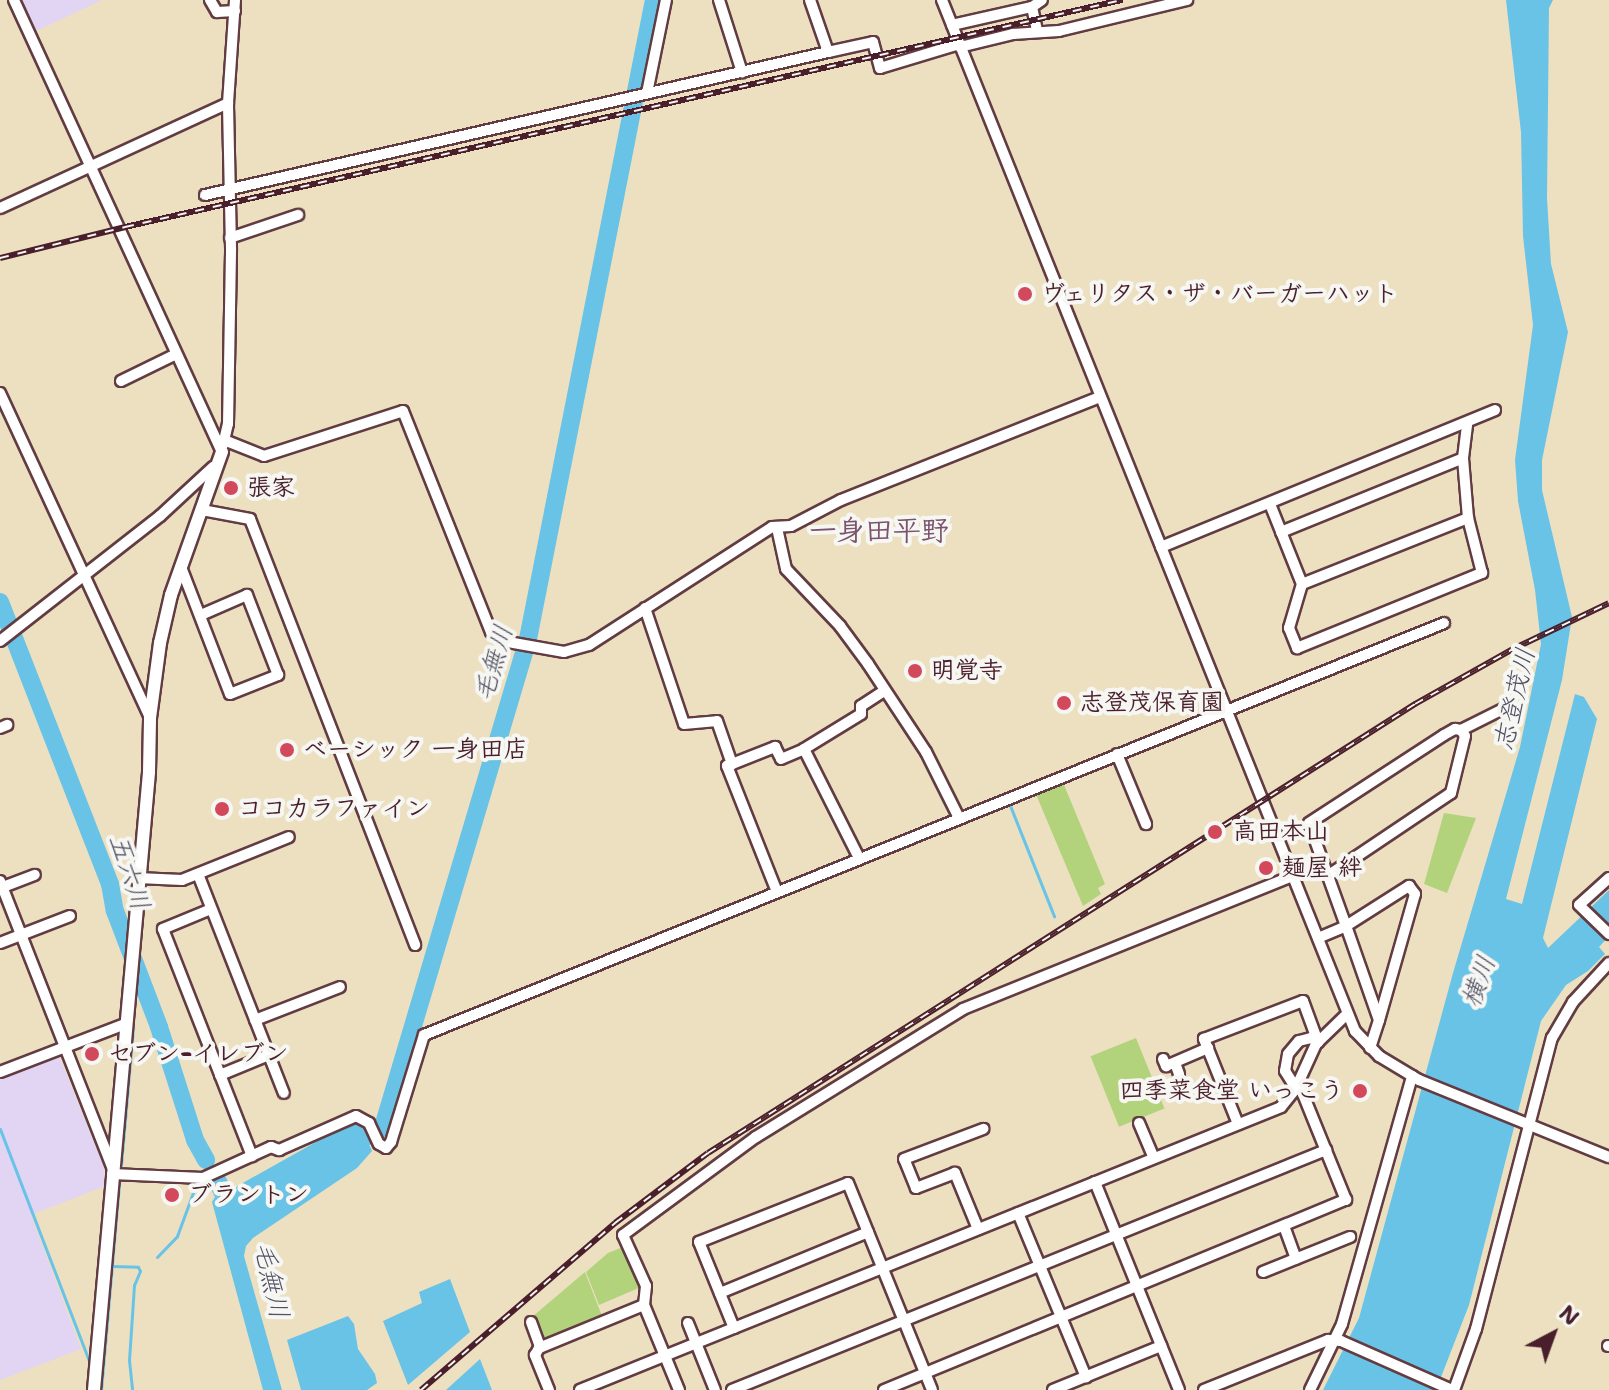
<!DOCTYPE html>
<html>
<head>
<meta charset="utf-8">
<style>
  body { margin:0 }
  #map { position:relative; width:1609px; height:1390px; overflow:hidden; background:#ece0c1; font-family:"Shantell Sans","Klee One",sans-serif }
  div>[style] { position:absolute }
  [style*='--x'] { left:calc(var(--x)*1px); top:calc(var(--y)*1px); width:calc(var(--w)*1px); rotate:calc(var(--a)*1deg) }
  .built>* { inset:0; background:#e2d4f3 }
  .green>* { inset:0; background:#b2d37b; transform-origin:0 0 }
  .water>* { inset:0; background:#69c3e6 }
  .stream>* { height:3px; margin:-1.5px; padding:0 1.5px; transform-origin:1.5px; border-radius:1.5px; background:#69c3e6 }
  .river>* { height:18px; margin:-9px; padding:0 9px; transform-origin:9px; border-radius:9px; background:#69c3e6 }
  .roads { filter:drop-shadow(2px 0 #623c42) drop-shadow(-2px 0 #623c42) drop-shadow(0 2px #623c42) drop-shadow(0 -2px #623c42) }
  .minor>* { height:10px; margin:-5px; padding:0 5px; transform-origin:5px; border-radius:5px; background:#fff }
  .tertiary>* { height:12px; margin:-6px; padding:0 6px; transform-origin:6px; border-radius:6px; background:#fff }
  .rail>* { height:6px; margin-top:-3px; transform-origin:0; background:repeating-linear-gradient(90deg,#f6f6f2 0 9px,#4a1f2b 0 18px); box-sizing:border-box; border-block:2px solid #4a1f2b }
  .dots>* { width:22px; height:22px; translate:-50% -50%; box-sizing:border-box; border:4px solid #f6f6f2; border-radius:50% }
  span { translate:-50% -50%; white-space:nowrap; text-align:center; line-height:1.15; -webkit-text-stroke:8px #f6f6f2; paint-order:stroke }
  .poi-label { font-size:24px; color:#4a1f2b; font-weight:700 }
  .left { translate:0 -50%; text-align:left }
  .right { translate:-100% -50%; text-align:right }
  .water-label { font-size:26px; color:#535063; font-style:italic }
  .quarter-label { font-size:28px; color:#7c536d; font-weight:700 }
  .north { position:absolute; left:1513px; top:1294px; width:80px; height:80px; -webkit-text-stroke:6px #f6f6f2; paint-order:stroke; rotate:41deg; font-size:22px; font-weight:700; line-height:32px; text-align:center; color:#4a1f2b }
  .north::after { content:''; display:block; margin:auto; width:28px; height:36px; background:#4a1f2b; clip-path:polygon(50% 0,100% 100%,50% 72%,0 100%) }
</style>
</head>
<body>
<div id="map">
  <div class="built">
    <i style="clip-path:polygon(19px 0,102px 0,34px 32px)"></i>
    <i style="clip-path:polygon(59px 1056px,104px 1167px,105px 1186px,31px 1215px,81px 1349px,0 1380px,0 1078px)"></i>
  </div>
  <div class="green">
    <i style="clip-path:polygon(1062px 780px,1105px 884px,1098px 888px,1101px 894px,1083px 906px,1035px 792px)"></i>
    <i style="clip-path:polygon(1444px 813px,1476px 818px,1447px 893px,1424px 884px)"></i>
    <i style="left:1136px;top:1038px;width:76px;height:49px;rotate:68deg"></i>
    <i style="clip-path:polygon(623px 1247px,627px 1248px,641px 1287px,599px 1305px,586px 1272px,608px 1253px)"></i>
    <i style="clip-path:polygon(585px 1272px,602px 1316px,541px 1341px,532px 1317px)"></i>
  </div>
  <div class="water">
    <i style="clip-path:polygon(1506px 0,1553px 0,1549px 8px,1547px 198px,1551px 264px,1568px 332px,1542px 460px,1542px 490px,1572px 617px,1562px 680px,1506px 899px,1522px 904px,1575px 694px,1584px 697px,1597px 719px,1543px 938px,1548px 948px,1609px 890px,1609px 936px,1599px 947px,1605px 954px,1588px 971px,1566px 985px,1541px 1021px,1469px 1305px,1436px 1390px,1323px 1390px,1359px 1318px,1453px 973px,1520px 747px,1541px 644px,1535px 590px,1518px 501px,1515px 460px,1533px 325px,1523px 236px,1521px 132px)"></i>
    <i style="clip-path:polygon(348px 1124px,360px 1124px,372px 1151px,357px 1168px,253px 1238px,246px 1246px,244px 1256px,282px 1390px,263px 1390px,212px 1202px,215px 1197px,207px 1182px,224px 1174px,232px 1189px)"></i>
    <i style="clip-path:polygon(450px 1279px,470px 1332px,408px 1385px,383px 1321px,422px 1303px,419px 1292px)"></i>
    <i style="clip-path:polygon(348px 1316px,354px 1324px,358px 1349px,375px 1374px,377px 1383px,367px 1390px,301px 1390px,287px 1340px)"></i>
    <i style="clip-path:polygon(480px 1359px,492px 1390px,446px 1390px)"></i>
  </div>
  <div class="stream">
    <i style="--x:1009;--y:803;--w:122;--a:68.3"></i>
    <i style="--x:0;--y:1129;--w:252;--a:69"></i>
    <i style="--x:206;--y:1160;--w:12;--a:66"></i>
    <i style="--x:121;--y:1165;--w:137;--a:-85"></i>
    <i style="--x:157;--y:1257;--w:29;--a:-46"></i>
    <i style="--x:177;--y:1236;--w:52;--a:-69.8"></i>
    <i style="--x:113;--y:1266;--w:25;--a:2"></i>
    <i style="--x:138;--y:1267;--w:4;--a:63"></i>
    <i style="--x:140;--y:1271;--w:15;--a:113"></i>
    <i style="--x:134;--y:1285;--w:75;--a:93.8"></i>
    <i style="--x:129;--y:1360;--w:30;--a:84"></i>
    <i style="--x:101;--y:1390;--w:208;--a:-85"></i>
  </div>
  <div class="river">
    <i style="--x:0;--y:602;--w:303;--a:68.7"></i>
    <i style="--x:110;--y:884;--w:27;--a:80"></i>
    <i style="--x:115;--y:911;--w:124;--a:69.2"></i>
    <i style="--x:159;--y:1027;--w:119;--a:72.3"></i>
    <i style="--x:195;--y:1140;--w:23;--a:61"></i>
    <i style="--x:344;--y:1149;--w:45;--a:-29.4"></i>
    <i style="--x:383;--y:1127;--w:509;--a:-73.45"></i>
    <i style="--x:528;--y:639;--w:651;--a:-78.85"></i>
  </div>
  <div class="roads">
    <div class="minor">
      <i style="--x:14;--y:0;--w:498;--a:65.3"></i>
      <i style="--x:210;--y:0;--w:14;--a:60"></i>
      <i style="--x:217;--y:12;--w:18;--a:-3"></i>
      <i style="--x:719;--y:0;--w:76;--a:72.3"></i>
      <i style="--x:810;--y:0;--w:55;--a:70.9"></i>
      <i style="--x:828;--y:52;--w:46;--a:-12.5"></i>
      <i style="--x:873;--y:42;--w:27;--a:75"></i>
      <i style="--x:880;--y:68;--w:83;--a:-16.9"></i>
      <i style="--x:942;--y:0;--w:1111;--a:68.17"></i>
      <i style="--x:1355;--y:1031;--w:35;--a:46"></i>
      <i style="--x:1379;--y:1056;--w:47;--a:31"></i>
      <i style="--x:1419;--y:1080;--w:205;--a:22.1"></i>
      <i style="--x:1032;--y:7;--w:25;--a:78"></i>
      <i style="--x:952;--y:25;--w:82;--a:-12.7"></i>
      <i style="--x:1032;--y:7;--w:12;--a:-35"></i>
      <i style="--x:960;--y:47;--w:55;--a:-13.8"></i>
      <i style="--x:1013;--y:34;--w:46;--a:-3.7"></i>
      <i style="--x:1059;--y:31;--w:132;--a:-13.6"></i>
      <i style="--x:647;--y:93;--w:95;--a:-78.5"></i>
      <i style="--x:205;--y:195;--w:639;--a:-12.93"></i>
      <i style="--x:0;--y:208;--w:251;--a:-24.7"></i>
      <i style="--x:230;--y:238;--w:72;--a:-18.7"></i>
      <i style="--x:121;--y:381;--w:61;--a:-26.1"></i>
      <i style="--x:0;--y:393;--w:358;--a:65.2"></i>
      <i style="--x:224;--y:440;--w:43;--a:21.8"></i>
      <i style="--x:264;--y:456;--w:146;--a:-17.9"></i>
      <i style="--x:403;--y:411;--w:238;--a:68.3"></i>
      <i style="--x:491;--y:632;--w:20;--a:30"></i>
      <i style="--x:508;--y:642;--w:57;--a:10.1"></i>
      <i style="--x:564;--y:652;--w:26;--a:-16"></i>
      <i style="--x:589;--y:645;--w:218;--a:-32.8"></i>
      <i style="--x:772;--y:527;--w:19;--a:-3"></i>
      <i style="--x:791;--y:526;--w:56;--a:-27.5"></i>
      <i style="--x:841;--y:500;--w:279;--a:-21.7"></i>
      <i style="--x:223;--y:445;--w:22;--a:-77"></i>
      <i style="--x:228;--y:424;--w:176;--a:-89"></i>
      <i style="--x:231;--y:248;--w:145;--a:-91.2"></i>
      <i style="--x:228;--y:103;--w:103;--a:-86.1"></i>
      <i style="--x:1270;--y:504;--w:86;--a:68.2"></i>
      <i style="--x:1302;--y:584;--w:179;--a:-21.7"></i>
      <i style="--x:202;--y:510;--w:49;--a:10.6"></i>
      <i style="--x:250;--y:519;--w:457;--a:68.8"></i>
      <i style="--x:777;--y:528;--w:42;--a:77.6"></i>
      <i style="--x:786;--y:569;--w:79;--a:46.5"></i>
      <i style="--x:840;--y:626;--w:47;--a:53.6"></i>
      <i style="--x:868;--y:664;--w:105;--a:56.6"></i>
      <i style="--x:926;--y:752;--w:74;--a:63.4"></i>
      <i style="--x:1281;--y:532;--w:196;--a:-22.1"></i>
      <i style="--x:1161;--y:547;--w:361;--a:-22.3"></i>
      <i style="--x:181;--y:567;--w:136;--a:68.9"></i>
      <i style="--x:230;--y:694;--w:52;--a:-21.6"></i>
      <i style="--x:278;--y:675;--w:86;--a:-111.2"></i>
      <i style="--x:247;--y:595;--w:50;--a:156.5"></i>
      <i style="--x:1302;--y:584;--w:46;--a:106.5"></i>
      <i style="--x:1289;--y:628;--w:22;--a:68"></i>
      <i style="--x:1297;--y:648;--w:200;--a:-22.1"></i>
      <i style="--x:1482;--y:573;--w:57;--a:-104.3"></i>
      <i style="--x:1468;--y:518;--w:60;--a:-94.8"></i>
      <i style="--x:1463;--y:458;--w:35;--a:-83"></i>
      <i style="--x:645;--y:608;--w:122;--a:71.4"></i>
      <i style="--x:684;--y:724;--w:33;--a:-5"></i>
      <i style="--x:717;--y:721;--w:46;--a:70.8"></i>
      <i style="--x:0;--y:641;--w:203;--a:-38"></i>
      <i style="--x:160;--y:516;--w:72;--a:-42.8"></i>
      <i style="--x:0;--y:728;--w:8;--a:-23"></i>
      <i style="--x:1461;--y:730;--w:45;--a:-26.6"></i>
      <i style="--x:804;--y:749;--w:67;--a:-31.6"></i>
      <i style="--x:861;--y:714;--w:8;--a:-90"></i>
      <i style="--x:861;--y:706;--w:27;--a:-33"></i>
      <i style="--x:1117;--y:754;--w:76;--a:67.5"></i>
      <i style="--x:198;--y:874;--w:235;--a:68.6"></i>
      <i style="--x:138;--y:878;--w:44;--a:2.6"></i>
      <i style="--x:182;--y:880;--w:115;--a:-21.9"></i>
      <i style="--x:1609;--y:878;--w:40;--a:138"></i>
      <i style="--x:1579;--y:905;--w:42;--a:44"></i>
      <i style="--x:0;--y:881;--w:309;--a:68.6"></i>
      <i style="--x:1409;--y:886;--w:10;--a:53"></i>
      <i style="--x:1415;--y:894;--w:131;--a:105.9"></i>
      <i style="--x:1379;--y:1020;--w:100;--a:-109.3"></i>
      <i style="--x:1346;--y:926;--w:75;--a:-32.4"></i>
      <i style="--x:3;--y:887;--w:34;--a:-21"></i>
      <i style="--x:777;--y:892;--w:136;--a:-111.6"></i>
      <i style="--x:727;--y:766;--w:52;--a:-21.6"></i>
      <i style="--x:775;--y:747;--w:13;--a:63"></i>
      <i style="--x:781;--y:759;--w:25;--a:-23"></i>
      <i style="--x:804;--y:749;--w:122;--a:63.2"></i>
      <i style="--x:211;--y:909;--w:52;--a:157.4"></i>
      <i style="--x:163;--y:929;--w:244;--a:68.6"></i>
      <i style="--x:1318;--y:938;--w:30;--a:-23"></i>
      <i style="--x:1346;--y:926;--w:109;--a:-109.8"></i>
      <i style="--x:1309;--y:823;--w:161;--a:-33.1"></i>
      <i style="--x:1444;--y:735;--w:13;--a:-29"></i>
      <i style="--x:1455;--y:729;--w:6;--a:9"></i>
      <i style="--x:1461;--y:730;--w:7;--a:56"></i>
      <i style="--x:1465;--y:736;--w:59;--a:103.8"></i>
      <i style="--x:1451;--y:793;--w:147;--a:146.1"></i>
      <i style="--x:0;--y:943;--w:75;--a:-21.1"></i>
      <i style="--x:255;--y:1020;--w:91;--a:-21.2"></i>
      <i style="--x:1370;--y:1048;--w:29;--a:-72"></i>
      <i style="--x:1163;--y:1059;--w:8;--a:67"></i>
      <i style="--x:1166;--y:1066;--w:46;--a:-23.2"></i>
      <i style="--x:1175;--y:1063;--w:12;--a:70"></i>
      <i style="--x:0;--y:1072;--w:134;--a:-21"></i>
      <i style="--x:220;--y:1075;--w:53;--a:-22.2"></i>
      <i style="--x:1139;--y:1123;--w:38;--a:67"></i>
      <i style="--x:1238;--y:1124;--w:92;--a:-111.8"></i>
      <i style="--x:1204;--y:1039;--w:106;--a:-21"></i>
      <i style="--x:1303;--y:1001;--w:44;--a:69.9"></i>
      <i style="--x:112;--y:1174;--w:91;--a:2.5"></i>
      <i style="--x:203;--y:1178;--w:75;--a:-24.5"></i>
      <i style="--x:271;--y:1147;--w:9;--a:21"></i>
      <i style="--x:279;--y:1150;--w:84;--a:-23.8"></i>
      <i style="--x:356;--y:1116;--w:15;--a:28"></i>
      <i style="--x:369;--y:1123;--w:23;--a:65"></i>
      <i style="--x:379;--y:1144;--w:8;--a:30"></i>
      <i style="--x:386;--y:1148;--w:8;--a:-50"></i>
      <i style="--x:391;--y:1142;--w:112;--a:-72.9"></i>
      <i style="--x:424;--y:1035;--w:1100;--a:-21.99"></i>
      <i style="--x:1095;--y:1182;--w:224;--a:68"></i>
      <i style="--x:1018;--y:1213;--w:178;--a:67.5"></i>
      <i style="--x:1284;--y:1226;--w:35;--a:70"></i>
      <i style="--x:978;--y:1229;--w:61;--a:-112.3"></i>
      <i style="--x:955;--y:1173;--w:42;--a:159"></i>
      <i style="--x:916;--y:1188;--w:31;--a:-112"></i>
      <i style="--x:904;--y:1159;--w:85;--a:-20.8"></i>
      <i style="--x:623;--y:1235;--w:165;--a:-36.4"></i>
      <i style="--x:756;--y:1137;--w:243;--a:-31.7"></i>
      <i style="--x:963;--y:1009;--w:356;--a:-22"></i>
      <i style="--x:623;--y:1235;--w:56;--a:65.7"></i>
      <i style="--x:646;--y:1286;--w:19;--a:96"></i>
      <i style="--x:644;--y:1305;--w:92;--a:67.6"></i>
      <i style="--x:1263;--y:1272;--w:94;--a:-21.9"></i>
      <i style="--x:720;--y:1293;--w:160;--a:-22.4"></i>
      <i style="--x:531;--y:1322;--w:27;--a:70"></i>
      <i style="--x:688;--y:1323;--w:72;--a:68.1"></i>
      <i style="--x:734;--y:1328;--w:93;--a:-112.1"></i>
      <i style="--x:699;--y:1242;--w:160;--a:-21.6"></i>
      <i style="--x:848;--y:1183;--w:223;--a:67.9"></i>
      <i style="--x:1608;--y:1346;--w:1;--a:0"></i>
      <i style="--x:549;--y:1390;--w:38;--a:-112"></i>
      <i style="--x:535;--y:1355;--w:8;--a:-60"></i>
      <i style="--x:539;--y:1348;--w:113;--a:-22.3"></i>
      <i style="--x:580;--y:1390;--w:756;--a:-21.98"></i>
      <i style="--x:1281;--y:1107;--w:22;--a:-51"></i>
      <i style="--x:1295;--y:1090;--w:51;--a:-65.5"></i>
      <i style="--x:1316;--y:1044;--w:43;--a:-44.1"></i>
      <i style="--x:732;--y:1390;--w:641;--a:-22"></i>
      <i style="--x:884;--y:1390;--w:500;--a:-22.4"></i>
      <i style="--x:1346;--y:1200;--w:125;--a:-112.1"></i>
      <i style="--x:1299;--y:1084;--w:7;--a:-164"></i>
      <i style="--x:1292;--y:1082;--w:13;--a:-122"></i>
      <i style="--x:1285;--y:1071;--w:17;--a:-80"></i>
      <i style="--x:1288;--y:1054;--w:17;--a:-50"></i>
      <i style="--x:1299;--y:1041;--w:12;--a:-14"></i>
      <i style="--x:1311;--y:1038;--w:8;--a:30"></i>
      <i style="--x:1053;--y:1390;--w:117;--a:-22.2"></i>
      <i style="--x:1204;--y:1390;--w:134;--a:-22"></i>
      <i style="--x:1328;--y:1340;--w:13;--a:4"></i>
      <i style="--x:1341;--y:1341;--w:121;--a:23.8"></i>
      <i style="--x:1310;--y:1390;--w:73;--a:-64.1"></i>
      <i style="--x:1342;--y:1324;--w:258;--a:-74.2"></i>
      <i style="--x:1454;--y:1390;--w:65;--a:-70.2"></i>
      <i style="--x:1476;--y:1329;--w:301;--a:-75.4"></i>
      <i style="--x:1552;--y:1038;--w:42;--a:-59.7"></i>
      <i style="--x:1573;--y:1002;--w:53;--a:-47.3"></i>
    </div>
    <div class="tertiary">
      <i style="--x:94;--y:1390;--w:620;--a:-84.91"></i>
      <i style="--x:149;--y:772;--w:54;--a:-88.9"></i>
      <i style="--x:150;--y:718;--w:76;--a:-82.4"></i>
      <i style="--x:160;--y:643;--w:49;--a:-77.1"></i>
      <i style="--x:171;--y:595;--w:152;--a:-70.4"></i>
    </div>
  </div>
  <div class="rail">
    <i style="--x:0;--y:258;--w:129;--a:-13.9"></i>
    <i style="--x:125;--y:227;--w:1023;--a:-12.83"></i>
    <i style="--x:421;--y:1390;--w:256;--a:-40.7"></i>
    <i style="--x:615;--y:1223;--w:116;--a:-37"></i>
    <i style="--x:708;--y:1153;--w:838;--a:-32.42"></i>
    <i style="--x:1415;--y:704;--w:112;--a:-29.3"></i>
    <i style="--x:1513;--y:649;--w:106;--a:-25.6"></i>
  </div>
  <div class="dots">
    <i style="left:1025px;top:294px;background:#d1495b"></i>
    <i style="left:231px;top:488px;background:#d1495b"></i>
    <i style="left:915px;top:671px;background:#d1495b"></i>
    <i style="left:1064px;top:703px;background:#d1495b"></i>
    <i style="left:287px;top:750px;background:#d1495b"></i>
    <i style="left:222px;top:809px;background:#d1495b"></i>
    <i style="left:1215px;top:832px;background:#d1495b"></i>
    <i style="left:1266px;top:868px;background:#d1495b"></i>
    <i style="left:92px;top:1054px;background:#d1495b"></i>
    <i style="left:1360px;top:1091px;background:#d1495b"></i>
    <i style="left:172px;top:1195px;background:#d1495b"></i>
  </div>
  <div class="poi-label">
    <span class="left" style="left:1041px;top:294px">ヴェリタス・ザ・バーガーハット</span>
    <span class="left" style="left:247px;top:488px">張家</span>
    <span class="left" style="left:931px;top:671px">明覚寺</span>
    <span class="left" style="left:1080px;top:703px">志登茂保育園</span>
    <span class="left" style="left:303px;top:750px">ベーシック 一身田店</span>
    <span class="left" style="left:238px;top:809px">ココカラファイン</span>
    <span class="left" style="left:1233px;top:832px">高田本山</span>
    <span class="left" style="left:1282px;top:868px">麺屋 絆</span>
    <span class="left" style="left:108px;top:1054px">セブン-イレブン</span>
    <span class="right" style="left:1344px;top:1091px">四季菜食堂 いっこう</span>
    <span class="left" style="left:188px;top:1195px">ブラントン</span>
  </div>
  <div class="water-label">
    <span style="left:493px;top:663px;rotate:-74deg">毛無川</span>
    <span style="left:1514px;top:699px;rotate:-77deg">志登茂川</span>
    <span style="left:130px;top:872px;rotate:72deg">五六川</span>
    <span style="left:1478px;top:981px;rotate:-70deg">横川</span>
    <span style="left:272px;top:1280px;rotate:77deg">毛無川</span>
  </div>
  <div class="quarter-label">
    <span style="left:879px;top:530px">一身田平野</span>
  </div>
  <div class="north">N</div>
</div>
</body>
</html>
